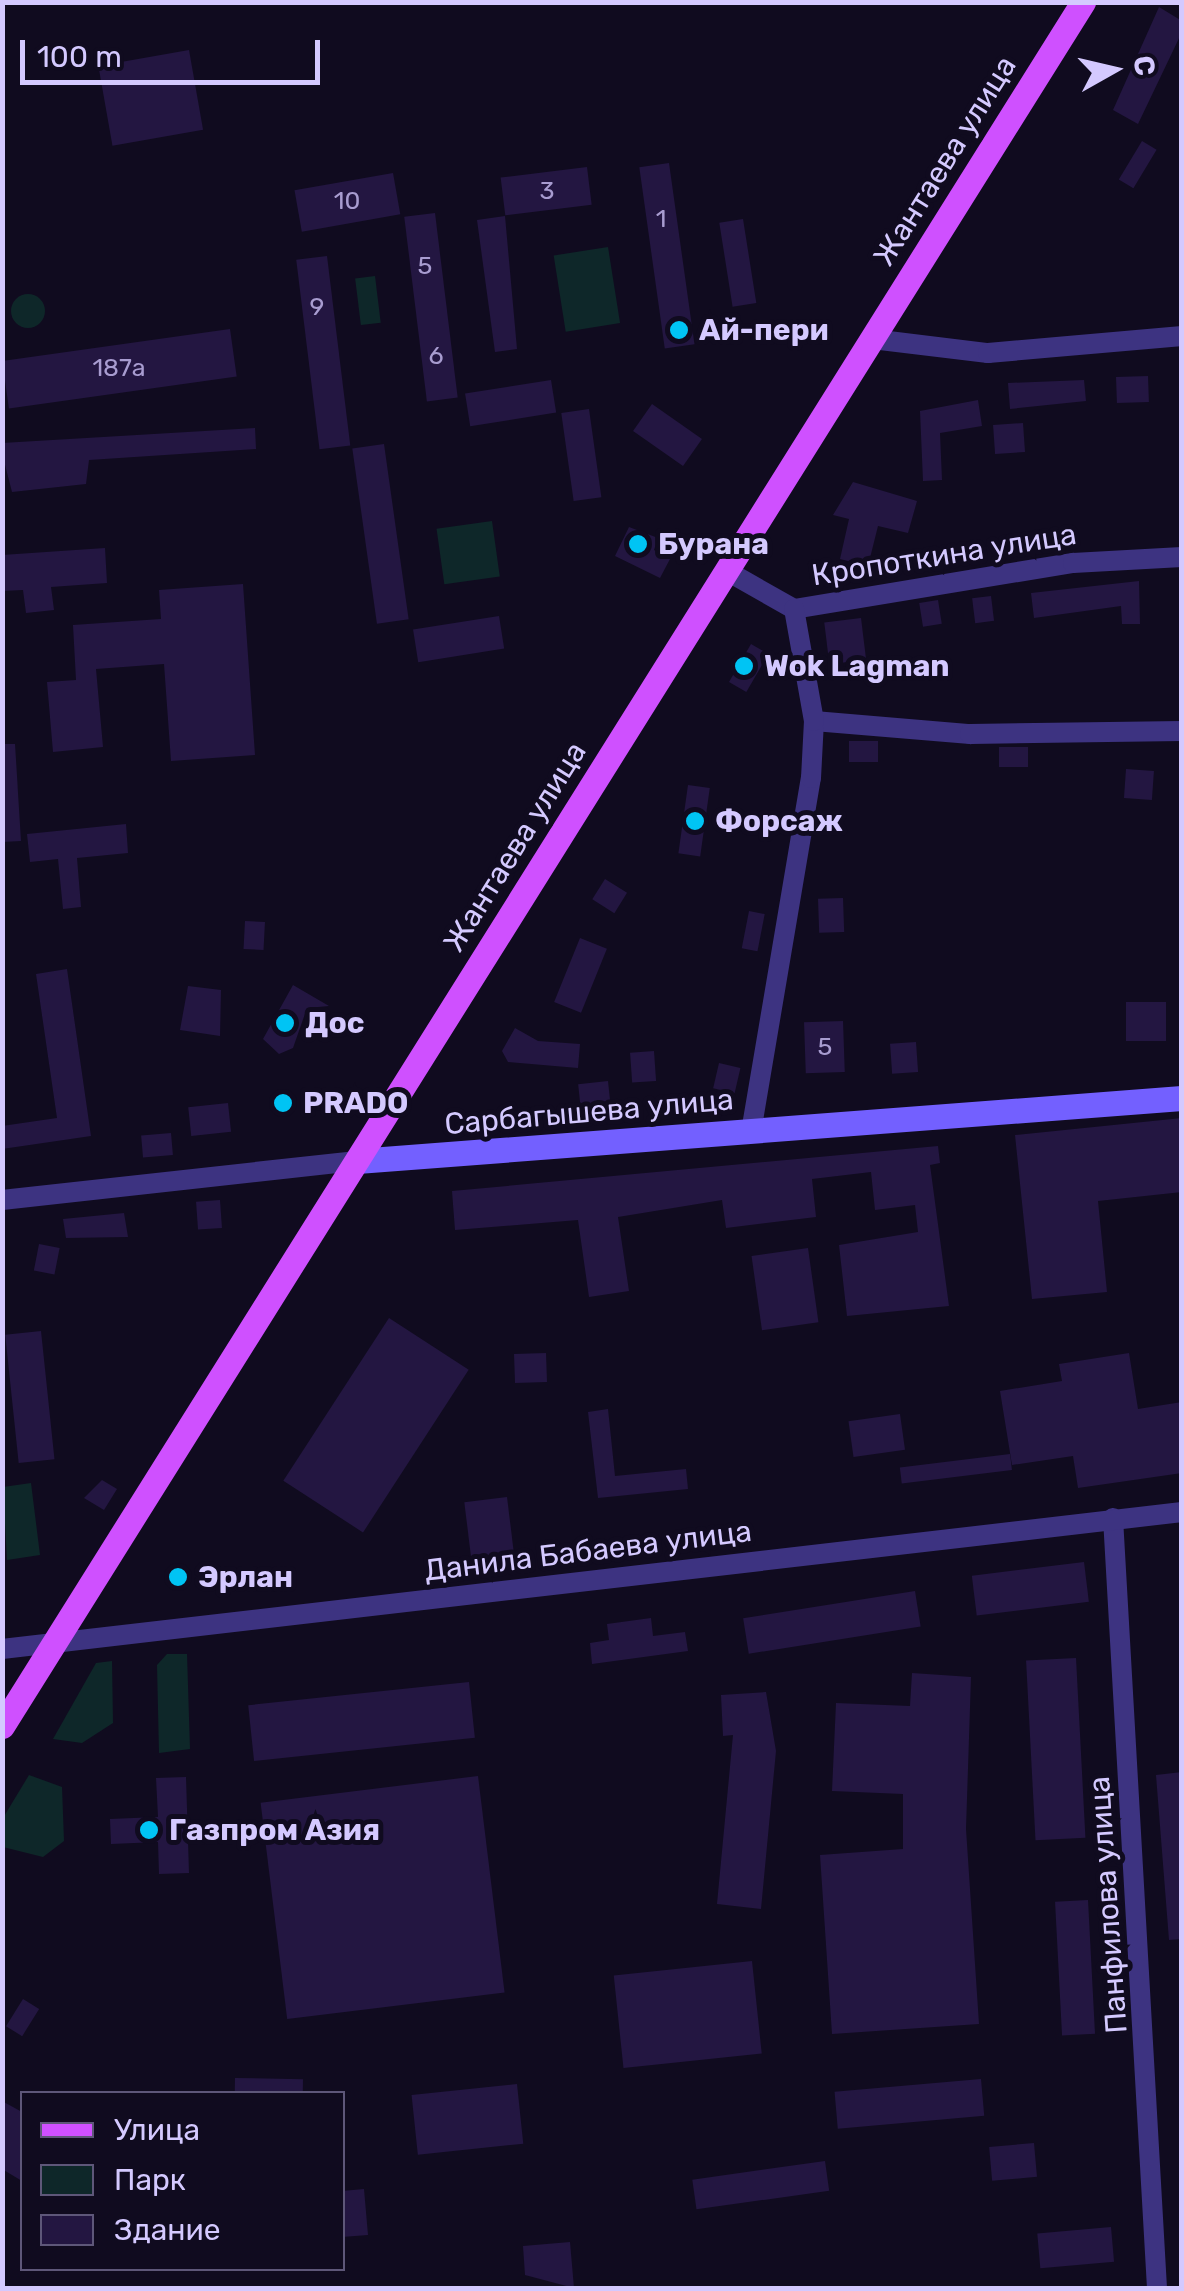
<!DOCTYPE html>
<html>
<head>
<meta charset="utf-8">
<style>
  body { margin:0 }
  #map { position:relative; width:1184px; height:2291px; overflow:hidden; background:#100b1f; font-family:Rubik,sans-serif }
  div>[style] { position:absolute }
  [style*='--x'] { left:calc(var(--x)*1px); top:calc(var(--y)*1px); width:calc(var(--w)*1px); rotate:calc(var(--a)*1deg) }
  .green>* { inset:0; background:#0e2729; transform-origin:0 0 }
  .round { border-radius:50% }
  .building>* { inset:0; background:#231641; transform-origin:0 0 }
  .street>* { height:20px; margin:-10px; padding:0 10px; transform-origin:10px; border-radius:10px; background:#3d3381 }
  .secondary>* { height:25px; margin:-12.5px; padding:0 12.5px; transform-origin:12.5px; border-radius:12.5px; background:#7360ff }
  .primary>* { height:25px; margin:-12.5px; padding:0 12.5px; transform-origin:12.5px; border-radius:12.5px; background:#cf50ff }
  .dots>* { width:28px; height:28px; translate:-50% -50%; box-sizing:border-box; border:5px solid #100b1f; border-radius:50% }
  span { translate:-50% -50%; white-space:nowrap; text-align:center; line-height:1.15; -webkit-text-stroke:10px #100b1f; paint-order:stroke }
  .number-label { font-size:25px; color:#a89cd0 }
  .number-label span { -webkit-text-stroke-width:0 }
  .street-label { font-size:30px; color:#d4c9ff }
  .poi-label { font-size:30px; color:#d4c9ff; font-weight:700 }
  .left { translate:0 -50%; text-align:left }
  .frame { position:absolute; inset:0; border:5px solid #d4c9ff; pointer-events:none }
  .legend { position:absolute; left:20px; top:2091px; width:325px; height:180px; box-sizing:border-box; background:#100b1f; border:2px solid #5e5779; margin:0; padding:12px 18px; list-style:none; font-size:30px; color:#d4c9ff }
  .legend li { display:flex; align-items:center; gap:20px; height:50px }
  .legend b { width:50px; border:2px solid #5e5779 }
  .north { position:absolute; left:1064px; top:20px; width:100px; height:100px; -webkit-text-stroke:8px #100b1f; paint-order:stroke; rotate:82deg; font-size:28px; font-weight:700; line-height:40px; text-align:center; color:#d4c9ff }
  .north::after { content:''; display:block; margin:auto; width:35px; height:45px; background:#d4c9ff; clip-path:polygon(50% 0,100% 100%,50% 72%,0 100%) }
  .scale { position:absolute; left:20px; top:40px; width:300px; height:45px; box-sizing:border-box; border:5px solid #d4c9ff; border-top:0; padding-left:12px; font-size:30px; line-height:35px; white-space:nowrap; color:#d4c9ff; -webkit-text-stroke:8px #100b1f; paint-order:stroke }
</style>
</head>
<body>
<div id="map">
  <div class="green">
    <i style="left:608px;top:247px;width:77px;height:55px;rotate:81deg"></i>
    <i style="left:375px;top:276px;width:47px;height:20px;rotate:83deg"></i>
    <i class="round" style="left:11px;top:294px;width:34px;height:34px"></i>
    <i style="left:492px;top:521px;width:56px;height:56px;rotate:82deg"></i>
    <i style="clip-path:polygon(31px 1483px,40px 1555px,7px 1560px,3px 1487px)"></i>
    <i style="clip-path:polygon(167px 1654px,187px 1654px,190px 1749px,159px 1753px,157px 1665px)"></i>
    <i style="clip-path:polygon(112px 1661px,113px 1723px,82px 1743px,53px 1739px,96px 1663px)"></i>
    <i style="clip-path:polygon(29px 1775px,62px 1787px,64px 1841px,43px 1857px,3px 1847px,3px 1818px)"></i>
  </div>
  <div class="building">
    <i style="clip-path:polygon(1159px 7px,1182px 21px,1182px 32px,1138px 124px,1113px 110px)"></i>
    <i style="left:189px;top:50px;width:81px;height:92px;rotate:80deg"></i>
    <i style="left:1142px;top:141px;width:17px;height:45px;rotate:31deg"></i>
    <i style="left:669px;top:163px;width:183px;height:30px;rotate:82deg"></i>
    <i style="left:587px;top:167px;width:38px;height:87px;rotate:83deg"></i>
    <i style="left:393px;top:173px;width:42px;height:100px;rotate:80deg"></i>
    <i style="left:435px;top:213px;width:186px;height:31px;rotate:83deg"></i>
    <i style="clip-path:polygon(505px 216px,517px 349px,495px 352px,477px 220px)"></i>
    <i style="left:743px;top:219px;width:85px;height:24px;rotate:81deg"></i>
    <i style="left:327px;top:256px;width:191px;height:31px;rotate:83deg"></i>
    <i style="left:230px;top:329px;width:48px;height:230px;rotate:82deg"></i>
    <i style="left:1148px;top:376px;width:26px;height:32px;rotate:88deg"></i>
    <i style="left:551px;top:380px;width:33px;height:87px;rotate:81deg"></i>
    <i style="clip-path:polygon(1084px 380px,1086px 401px,1010px 409px,1008px 383px)"></i>
    <i style="clip-path:polygon(978px 400px,982px 426px,940px 433px,942px 480px,923px 481px,920px 411px)"></i>
    <i style="left:652px;top:404px;width:61px;height:33px;rotate:35deg"></i>
    <i style="left:589px;top:409px;width:89px;height:28px;rotate:82deg"></i>
    <i style="left:1023px;top:423px;width:29px;height:30px;rotate:86deg"></i>
    <i style="clip-path:polygon(255px 428px,256px 449px,89px 460px,86px 484px,12px 492px,2px 453px,2px 443px)"></i>
    <i style="left:384px;top:444px;width:177px;height:32px;rotate:82deg"></i>
    <i style="clip-path:polygon(853px 482px,917px 501px,908px 533px,878px 526px,868px 566px,840px 559px,849px 519px,833px 515px)"></i>
    <i style="clip-path:polygon(629px 527px,658px 538px,654px 550px,670px 559px,660px 578px,615px 556px)"></i>
    <i style="clip-path:polygon(105px 548px,107px 583px,51px 587px,54px 610px,26px 613px,23px 590px,2px 591px,2px 555px)"></i>
    <i style="clip-path:polygon(1139px 581px,1140px 624px,1122px 624px,1121px 606px,1034px 618px,1031px 593px)"></i>
    <i style="clip-path:polygon(243px 584px,255px 755px,171px 761px,164px 664px,96px 669px,103px 747px,53px 752px,47px 682px,76px 680px,73px 625px,161px 619px,159px 590px)"></i>
    <i style="left:991px;top:596px;width:25px;height:19px;rotate:83deg"></i>
    <i style="left:938px;top:600px;width:24px;height:19px;rotate:81deg"></i>
    <i style="left:499px;top:616px;width:33px;height:87px;rotate:81deg"></i>
    <i style="left:861px;top:618px;width:42px;height:37px;rotate:83deg"></i>
    <i style="left:751px;top:644px;width:20px;height:44px;rotate:30deg"></i>
    <i style="left:849px;top:741px;width:29px;height:21px"></i>
    <i style="clip-path:polygon(2px 744px,15px 744px,21px 841px,2px 842px)"></i>
    <i style="left:999px;top:747px;width:29px;height:20px"></i>
    <i style="left:1126px;top:769px;width:28px;height:29px;rotate:4deg"></i>
    <i style="left:688px;top:785px;width:22px;height:69px;rotate:8deg"></i>
    <i style="clip-path:polygon(126px 824px,128px 853px,77px 858px,81px 907px,63px 909px,58px 859px,30px 862px,27px 834px)"></i>
    <i style="left:605px;top:879px;width:26px;height:24px;rotate:32deg"></i>
    <i style="left:843px;top:898px;width:34px;height:25px;rotate:88deg"></i>
    <i style="left:749px;top:911px;width:16px;height:38px;rotate:11deg"></i>
    <i style="left:245px;top:921px;width:20px;height:28px;rotate:3deg"></i>
    <i style="left:580px;top:938px;width:29px;height:69px;rotate:22deg"></i>
    <i style="clip-path:polygon(67px 969px,91px 1136px,2px 1149px,2px 1126px,57px 1118px,36px 974px)"></i>
    <i style="clip-path:polygon(293px 985px,329px 1006px,307px 1008px,293px 1048px,279px 1054px,263px 1039px)"></i>
    <i style="clip-path:polygon(188px 986px,221px 990px,220px 1036px,180px 1030px)"></i>
    <i style="left:1166px;top:1002px;width:39px;height:40px;rotate:90deg"></i>
    <i style="left:843px;top:1021px;width:51px;height:39px;rotate:88deg"></i>
    <i style="clip-path:polygon(515px 1028px,538px 1041px,580px 1044px,578px 1068px,508px 1062px,502px 1051px)"></i>
    <i style="left:916px;top:1042px;width:30px;height:26px;rotate:86deg"></i>
    <i style="left:654px;top:1051px;width:30px;height:24px;rotate:86deg"></i>
    <i style="left:719px;top:1063px;width:22px;height:26px;rotate:13deg"></i>
    <i style="left:608px;top:1081px;width:27px;height:30px;rotate:84deg"></i>
    <i style="left:228px;top:1103px;width:29px;height:40px;rotate:84deg"></i>
    <i style="clip-path:polygon(1182px 1118px,1182px 1192px,1098px 1201px,1107px 1292px,1032px 1299px,1015px 1135px)"></i>
    <i style="left:171px;top:1133px;width:22px;height:30px;rotate:85deg"></i>
    <i style="clip-path:polygon(938px 1146px,940px 1163px,930px 1165px,949px 1306px,847px 1316px,839px 1245px,918px 1232px,915px 1205px,875px 1210px,871px 1172px,812px 1179px,816px 1217px,726px 1228px,722px 1200px,618px 1217px,629px 1291px,589px 1297px,578px 1220px,455px 1230px,452px 1191px)"></i>
    <i style="left:220px;top:1200px;width:28px;height:24px;rotate:86deg"></i>
    <i style="clip-path:polygon(124px 1213px,128px 1237px,66px 1238px,63px 1219px)"></i>
    <i style="left:39px;top:1244px;width:21px;height:27px;rotate:11deg"></i>
    <i style="left:808px;top:1248px;width:75px;height:57px;rotate:82deg"></i>
    <i style="left:389px;top:1318px;width:95px;height:194px;rotate:33deg"></i>
    <i style="left:41px;top:1331px;width:129px;height:36px;rotate:84deg"></i>
    <i style="left:546px;top:1353px;width:29px;height:32px;rotate:88deg"></i>
    <i style="clip-path:polygon(1129px 1353px,1138px 1409px,1182px 1402px,1182px 1473px,1078px 1488px,1073px 1456px,1012px 1465px,1000px 1391px,1062px 1381px,1059px 1364px)"></i>
    <i style="clip-path:polygon(608px 1409px,615px 1476px,686px 1469px,688px 1489px,598px 1498px,588px 1412px)"></i>
    <i style="left:900px;top:1414px;width:36px;height:52px;rotate:82deg"></i>
    <i style="left:1010px;top:1454px;width:16px;height:111px;rotate:83deg"></i>
    <i style="clip-path:polygon(102px 1480px,117px 1489px,104px 1510px,84px 1498px)"></i>
    <i style="left:507px;top:1497px;width:56px;height:43px;rotate:83deg"></i>
    <i style="left:1084px;top:1562px;width:40px;height:113px;rotate:83deg"></i>
    <i style="left:915px;top:1591px;width:36px;height:174px;rotate:81deg"></i>
    <i style="clip-path:polygon(651px 1618px,653px 1636px,685px 1632px,688px 1651px,592px 1664px,590px 1643px,609px 1640px,607px 1624px)"></i>
    <i style="left:1076px;top:1658px;width:180px;height:50px;rotate:87deg"></i>
    <i style="clip-path:polygon(912px 1673px,971px 1677px,966px 1829px,979px 2024px,832px 2034px,820px 1855px,903px 1849px,903px 1794px,832px 1791px,836px 1703px,910px 1706px)"></i>
    <i style="left:469px;top:1682px;width:56px;height:222px;rotate:84deg"></i>
    <i style="clip-path:polygon(766px 1692px,776px 1751px,761px 1909px,717px 1904px,733px 1735px,723px 1736px,721px 1695px)"></i>
    <i style="clip-path:polygon(1182px 1772px,1182px 1939px,1169px 1940px,1156px 1775px)"></i>
    <i style="left:478px;top:1776px;width:218px;height:219px;rotate:83deg"></i>
    <i style="clip-path:polygon(186px 1777px,189px 1873px,159px 1874px,158px 1842px,111px 1844px,110px 1819px,158px 1817px,156px 1778px)"></i>
    <i style="left:1088px;top:1900px;width:134px;height:33px;rotate:87deg"></i>
    <i style="left:752px;top:1961px;width:93px;height:139px;rotate:84deg"></i>
    <i style="left:23px;top:1999px;width:19px;height:32px;rotate:32deg"></i>
    <i style="left:235px;top:2078px;width:68px;height:16px;rotate:1deg"></i>
    <i style="left:981px;top:2079px;width:37px;height:147px;rotate:85deg"></i>
    <i style="left:517px;top:2084px;width:60px;height:106px;rotate:84deg"></i>
    <i style="clip-path:polygon(2px 2101px,22px 2112px,22px 2181px,2px 2169px)"></i>
    <i style="left:1034px;top:2143px;width:34px;height:45px;rotate:85deg"></i>
    <i style="left:825px;top:2161px;width:30px;height:134px;rotate:82deg"></i>
    <i style="clip-path:polygon(364px 2189px,368px 2235px,342px 2237px,342px 2191px)"></i>
    <i style="left:1111px;top:2227px;width:35px;height:74px;rotate:85deg"></i>
    <i style="clip-path:polygon(570px 2242px,574px 2288px,525px 2275px,523px 2246px)"></i>
  </div>
  <div class="street">
    <i style="--x:872;--y:339;--w:117;--a:6.9"></i>
    <i style="--x:988;--y:353;--w:195;--a:-5"></i>
    <i style="--x:727;--y:571;--w:77;--a:29.6"></i>
    <i style="--x:794;--y:609;--w:283;--a:-9.4"></i>
    <i style="--x:1073;--y:563;--w:109;--a:-3.2"></i>
    <i style="--x:814;--y:721;--w:157;--a:4.8"></i>
    <i style="--x:970;--y:734;--w:212;--a:-0.8"></i>
    <i style="--x:751;--y:1132;--w:359;--a:-80.4"></i>
    <i style="--x:811;--y:778;--w:57;--a:-87"></i>
    <i style="--x:814;--y:721;--w:114;--a:-100.1"></i>
    <i style="--x:2;--y:1200;--w:357;--a:-6.3"></i>
    <i style="--x:1113;--y:1518;--w:771;--a:86.73"></i>
    <i style="--x:2;--y:1649;--w:1188;--a:-6.62"></i>
  </div>
  <div class="secondary">
    <i style="--x:357;--y:1161;--w:827;--a:-4.37"></i>
  </div>
  <div class="primary">
    <i style="--x:2;--y:1726;--w:2035;--a:-57.91"></i>
  </div>
  <div class="dots">
    <i style="left:679px;top:330px;background:#00c4f4"></i>
    <i style="left:638px;top:544px;background:#00c4f4"></i>
    <i style="left:744px;top:666px;background:#00c4f4"></i>
    <i style="left:695px;top:821px;background:#00c4f4"></i>
    <i style="left:285px;top:1023px;background:#00c4f4"></i>
    <i style="left:283px;top:1103px;background:#00c4f4"></i>
    <i style="left:178px;top:1577px;background:#00c4f4"></i>
    <i style="left:149px;top:1830px;background:#00c4f4"></i>
  </div>
  <div class="number-label">
    <span style="left:547px;top:191px">3</span>
    <span style="left:347px;top:201px">10</span>
    <span style="left:661px;top:219px">1</span>
    <span style="left:425px;top:266px">5</span>
    <span style="left:317px;top:307px">9</span>
    <span style="left:436px;top:356px">6</span>
    <span style="left:119px;top:368px">187а</span>
    <span style="left:825px;top:1047px">5</span>
  </div>
  <div class="street-label">
    <span style="left:945px;top:161px;rotate:-58deg">Жантаева улица</span>
    <span style="left:944px;top:555px;rotate:-9deg">Кропоткина улица</span>
    <span style="left:515px;top:847px;rotate:-58deg">Жантаева улица</span>
    <span style="left:589px;top:1112px;rotate:-5deg">Сарбагышева улица</span>
    <span style="left:588px;top:1551px;rotate:-7deg">Данила Бабаева улица</span>
    <span style="left:1108px;top:1905px;rotate:-94deg">Панфилова улица</span>
  </div>
  <div class="poi-label">
    <span class="left" style="left:699px;top:330px">Ай-пери</span>
    <span class="left" style="left:658px;top:544px">Бурана</span>
    <span class="left" style="left:764px;top:666px">Wok Lagman</span>
    <span class="left" style="left:715px;top:821px">Форсаж</span>
    <span class="left" style="left:305px;top:1023px">Дос</span>
    <span class="left" style="left:303px;top:1103px">PRADO</span>
    <span class="left" style="left:198px;top:1577px">Эрлан</span>
    <span class="left" style="left:169px;top:1830px">Газпром Азия</span>
  </div>
  <div class="frame"></div>
  <ul class="legend">
  <li><b style="height:12px;background:#cf50ff"></b>Улица</li>
  <li><b style="height:28px;background:#0e2729"></b>Парк</li>
  <li><b style="height:28px;background:#231641"></b>Здание</li>
  </ul>
  <div class="north">С</div>
  <div class="scale">100 m</div>
</div>
</body>
</html>
